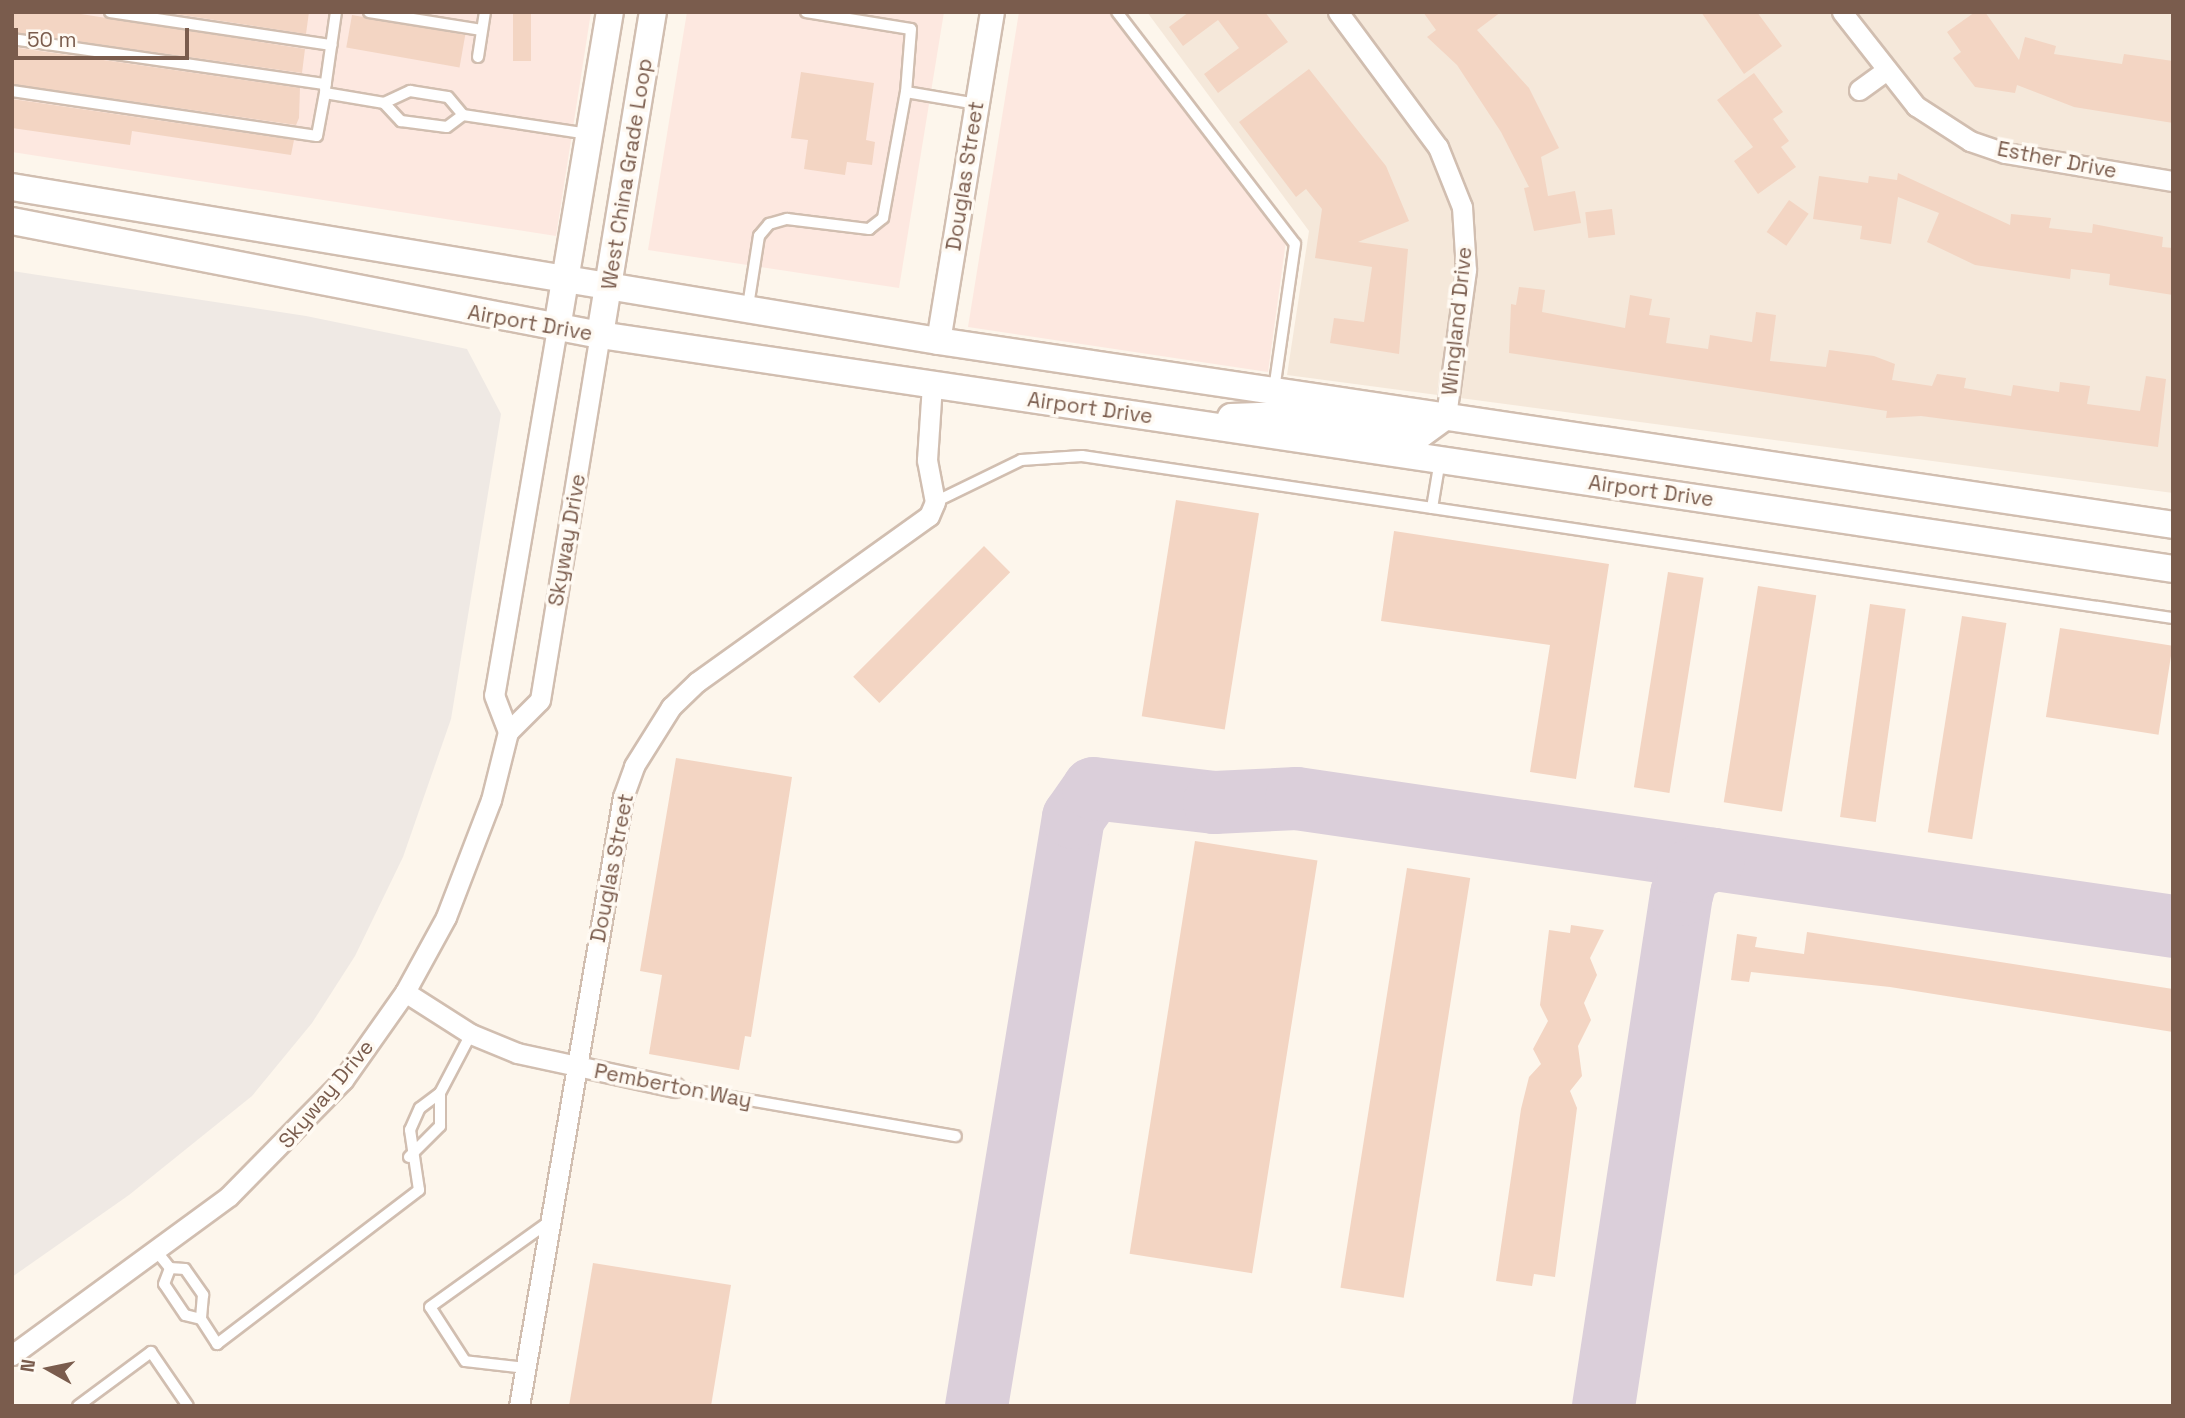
<!DOCTYPE html>
<html>
<head>
<meta charset="utf-8">
<style>
  body { margin:0 }
  #map { position:relative; width:2185px; height:1418px; overflow:hidden; background:#fdf6ec; font-family:"Space Grotesk",sans-serif }
  div>[style] { position:absolute }
  [style*='--x'] { left:calc(var(--x)*1px); top:calc(var(--y)*1px); width:calc(var(--w)*1px); rotate:calc(var(--a)*1deg) }
  .residential>* { inset:0; background:#f5e8da }
  .commercial>* { inset:0; background:#fde8e0 }
  .industrial>* { inset:0; background:#efe9e4 }
  .taxiway>* { height:63px; margin:-31.5px; padding:0 31.5px; transform-origin:31.5px; border-radius:31.5px; background:#dbcfda }
  .building>* { inset:0; background:#f3d5c3; transform-origin:0 0 }
  .roads { filter:drop-shadow(2px 0 #d1beb0) drop-shadow(-2px 0 #d1beb0) drop-shadow(0 2px #d1beb0) drop-shadow(0 -2px #d1beb0) }
  .service>* { height:10px; margin:-5px; padding:0 5px; transform-origin:5px; border-radius:5px; background:#fff }
  .minor>* { height:19px; margin:-9.5px; padding:0 9.5px; transform-origin:9.5px; border-radius:9.5px; background:#fff }
  .tertiary>* { height:23px; margin:-11.5px; padding:0 11.5px; transform-origin:11.5px; border-radius:11.5px; background:#fff }
  .secondary>* { height:26px; margin:-13px; padding:0 13px; transform-origin:13px; border-radius:13px; background:#fff }
  span { translate:-50% -50%; white-space:nowrap; text-align:center; line-height:1.15; -webkit-text-stroke:7px #fffaf3; paint-order:stroke }
  .street-label { font-size:21px; color:#7a5c4d }
  .frame { position:absolute; inset:0; border:14px solid #7a5c4d; pointer-events:none }
  .north { position:absolute; left:14px; top:1334px; width:70px; height:70px; -webkit-text-stroke:5px #fffaf3; paint-order:stroke; rotate:279deg; font-size:19px; font-weight:700; line-height:28px; text-align:center; color:#7a5c4d }
  .north::after { content:''; display:block; margin:auto; width:24px; height:32px; background:#7a5c4d; clip-path:polygon(50% 0,100% 100%,50% 72%,0 100%) }
  .scale { position:absolute; left:14px; top:28px; width:175px; height:32px; box-sizing:border-box; border:4px solid #7a5c4d; border-top:0; padding-left:9px; font-size:21px; line-height:24px; white-space:nowrap; color:#7a5c4d; -webkit-text-stroke:5px #fffaf3; paint-order:stroke }
</style>
</head>
<body>
<div id="map">
  <div class="residential">
    <i style="clip-path:polygon(1147px 12px,2173px 12px,2173px 493px,1287px 375px,1309px 231px)"></i>
  </div>
  <div class="commercial">
    <i style="clip-path:polygon(12px 12px,591px 12px,556px 236px,12px 152px)"></i>
    <i style="clip-path:polygon(687px 12px,944px 12px,899px 288px,648px 250px)"></i>
    <i style="clip-path:polygon(1019px 12px,1120px 12px,1282px 230px,1286px 241px,1268px 372px,968px 327px)"></i>
  </div>
  <div class="industrial">
    <i style="clip-path:polygon(12px 271px,306px 316px,467px 349px,501px 414px,451px 719px,403px 857px,355px 956px,312px 1023px,252px 1096px,129px 1195px,12px 1277px)"></i>
  </div>
  <div class="taxiway">
    <i style="--x:976;--y:1406;--w:597;--a:-80.65"></i>
    <i style="--x:1073;--y:817;--w:35;--a:-55"></i>
    <i style="--x:1093;--y:788;--w:122;--a:6.6"></i>
    <i style="--x:1214;--y:802;--w:82;--a:-2.8"></i>
    <i style="--x:1296;--y:798;--w:886;--a:8.3"></i>
    <i style="--x:1603;--y:1406;--w:518;--a:-81.34"></i>
    <i style="--x:1681;--y:894;--w:24;--a:-73"></i>
    <i style="--x:1688;--y:871;--w:28;--a:-26"></i>
  </div>
  <div class="building">
    <i style="clip-path:polygon(12px 12px,68px 12px,305px 49px,302px 73px,12px 32px)"></i>
    <i style="clip-path:polygon(162px 12px,309px 12px,306px 34px)"></i>
    <i style="left:513px;top:12px;width:18px;height:49px"></i>
    <i style="clip-path:polygon(1189px 12px,1265px 12px,1288px 42px,1218px 93px,1204px 74px,1239px 48px,1218px 20px,1183px 46px,1169px 27px)"></i>
    <i style="clip-path:polygon(1423px 12px,1501px 12px,1477px 30px,1529px 88px,1559px 148px,1541px 157px,1548px 196px,1575px 191px,1581px 223px,1534px 231px,1524px 188px,1529px 187px,1501px 132px,1457px 65px,1427px 37px,1436px 30px)"></i>
    <i style="clip-path:polygon(1701px 12px,1757px 12px,1782px 46px,1744px 74px)"></i>
    <i style="clip-path:polygon(1975px 12px,1985px 12px,2019px 60px,2025px 37px,2056px 46px,2054px 54px,2122px 64px,2124px 54px,2173px 61px,2173px 123px,2074px 107px,2017px 85px,2015px 93px,1975px 87px,1953px 58px,1961px 52px,1947px 32px)"></i>
    <i style="left:352px;top:15px;width:115px;height:33px;rotate:10deg"></i>
    <i style="clip-path:polygon(12px 47px,300px 88px,299px 118px,296px 125px,12px 84px)"></i>
    <i style="clip-path:polygon(1309px 69px,1386px 166px,1409px 221px,1358px 242px,1408px 249px,1399px 354px,1330px 343px,1334px 318px,1364px 322px,1372px 267px,1315px 258px,1322px 209px,1306px 189px,1296px 197px,1239px 122px)"></i>
    <i style="clip-path:polygon(801px 72px,874px 83px,866px 140px,875px 142px,872px 165px,847px 162px,845px 175px,804px 169px,808px 140px,791px 138px)"></i>
    <i style="clip-path:polygon(1754px 73px,1783px 112px,1773px 119px,1789px 141px,1781px 147px,1796px 167px,1758px 194px,1734px 161px,1753px 147px,1717px 100px)"></i>
    <i style="clip-path:polygon(12px 99px,294px 140px,291px 155px,132px 131px,130px 145px,12px 128px)"></i>
    <i style="clip-path:polygon(1898px 173px,2010px 225px,2011px 214px,2051px 218px,2049px 228px,2092px 233px,2093px 224px,2163px 237px,2162px 247px,2173px 248px,2173px 295px,2109px 285px,2110px 274px,2071px 269px,2070px 279px,1975px 265px,1927px 242px,1939px 213px,1898px 197px,1891px 244px,1860px 239px,1862px 226px,1813px 219px,1819px 176px,1868px 183px,1869px 176px,1897px 180px)"></i>
    <i style="left:1789px;top:200px;width:24px;height:39px;rotate:35deg"></i>
    <i style="left:1612px;top:209px;width:26px;height:27px;rotate:83deg"></i>
    <i style="clip-path:polygon(1519px 287px,1545px 290px,1542px 312px,1625px 328px,1630px 295px,1652px 299px,1649px 315px,1670px 318px,1666px 343px,1708px 349px,1710px 335px,1752px 342px,1756px 312px,1776px 315px,1770px 361px,1826px 367px,1829px 350px,1874px 356px,1895px 364px,1892px 380px,1932px 386px,1937px 374px,1966px 378px,1964px 388px,2011px 396px,2013px 385px,2059px 392px,2060px 382px,2090px 386px,2087px 404px,2140px 411px,2146px 376px,2166px 379px,2158px 447px,1921px 416px,1886px 418px,1887px 411px,1509px 353px,1511px 304px,1516px 305px)"></i>
    <i style="left:1176px;top:500px;width:84px;height:219px;rotate:9deg"></i>
    <i style="clip-path:polygon(1394px 531px,1609px 564px,1576px 779px,1530px 772px,1550px 645px,1381px 621px)"></i>
    <i style="left:984px;top:546px;width:37px;height:185px;rotate:45deg"></i>
    <i style="left:1668px;top:572px;width:36px;height:218px;rotate:9deg"></i>
    <i style="left:1758px;top:586px;width:59px;height:219px;rotate:9deg"></i>
    <i style="left:1870px;top:604px;width:36px;height:215px;rotate:8deg"></i>
    <i style="left:1962px;top:616px;width:45px;height:219px;rotate:9deg"></i>
    <i style="left:2060px;top:628px;width:114px;height:90px;rotate:9deg"></i>
    <i style="clip-path:polygon(676px 758px,792px 777px,751px 1037px,745px 1036px,739px 1070px,649px 1054px,662px 975px,640px 971px)"></i>
    <i style="left:1195px;top:841px;width:124px;height:418px;rotate:9deg"></i>
    <i style="left:1407px;top:868px;width:64px;height:425px;rotate:9deg"></i>
    <i style="clip-path:polygon(1571px 925px,1604px 930px,1590px 958px,1597px 975px,1584px 1003px,1591px 1020px,1578px 1046px,1582px 1076px,1570px 1091px,1577px 1108px,1555px 1277px,1534px 1274px,1532px 1286px,1496px 1281px,1521px 1109px,1529px 1077px,1541px 1064px,1533px 1049px,1548px 1021px,1540px 1005px,1549px 930px,1570px 933px)"></i>
    <i style="clip-path:polygon(1807px 932px,2173px 989px,2173px 1032px,1890px 987px,1751px 972px,1749px 982px,1731px 980px,1737px 934px,1757px 937px,1755px 947px,1804px 954px)"></i>
    <i style="clip-path:polygon(593px 1263px,731px 1285px,711px 1406px,569px 1406px)"></i>
  </div>
  <div class="roads">
    <div class="service">
      <i style="--x:110;--y:12;--w:224;--a:8.5"></i>
      <i style="--x:369;--y:12;--w:114;--a:9.1"></i>
      <i style="--x:806;--y:12;--w:106;--a:9.2"></i>
      <i style="--x:911;--y:29;--w:63;--a:94.5"></i>
      <i style="--x:1117;--y:12;--w:292;--a:52.5"></i>
      <i style="--x:1295;--y:244;--w:148;--a:98.2"></i>
      <i style="--x:12;--y:39;--w:317;--a:8.2"></i>
      <i style="--x:478;--y:57;--w:46;--a:-81.2"></i>
      <i style="--x:325;--y:89;--w:78;--a:-81.9"></i>
      <i style="--x:12;--y:91;--w:308;--a:8.4"></i>
      <i style="--x:317;--y:136;--w:44;--a:-79.5"></i>
      <i style="--x:325;--y:93;--w:60;--a:9.6"></i>
      <i style="--x:384;--y:103;--w:29;--a:-25"></i>
      <i style="--x:410;--y:91;--w:38;--a:9"></i>
      <i style="--x:448;--y:97;--w:23;--a:50"></i>
      <i style="--x:463;--y:115;--w:127;--a:8.6"></i>
      <i style="--x:384;--y:103;--w:25;--a:47"></i>
      <i style="--x:401;--y:121;--w:46;--a:7.4"></i>
      <i style="--x:447;--y:127;--w:20;--a:-37"></i>
      <i style="--x:748;--y:306;--w:71;--a:-81.1"></i>
      <i style="--x:759;--y:236;--w:16;--a:-50"></i>
      <i style="--x:769;--y:224;--w:19;--a:-16"></i>
      <i style="--x:787;--y:219;--w:83;--a:7"></i>
      <i style="--x:869;--y:229;--w:18;--a:-38"></i>
      <i style="--x:883;--y:218;--w:128;--a:-79.7"></i>
      <i style="--x:906;--y:92;--w:72;--a:9.6"></i>
      <i style="--x:935;--y:502;--w:96;--a:-26"></i>
      <i style="--x:1021;--y:460;--w:61;--a:-3.8"></i>
      <i style="--x:1082;--y:456;--w:1103;--a:8.45"></i>
      <i style="--x:1432;--y:508;--w:49;--a:-80.5"></i>
      <i style="--x:674;--y:1087;--w:286;--a:9.9"></i>
      <i style="--x:409;--y:1157;--w:44;--a:-45"></i>
      <i style="--x:440;--y:1126;--w:33;--a:-90"></i>
      <i style="--x:157;--y:1252;--w:21;--a:51"></i>
      <i style="--x:170;--y:1268;--w:15;--a:4"></i>
      <i style="--x:185;--y:1269;--w:32;--a:55"></i>
      <i style="--x:203;--y:1295;--w:24;--a:95"></i>
      <i style="--x:201;--y:1319;--w:16;--a:-166"></i>
      <i style="--x:185;--y:1315;--w:37;--a:-124"></i>
      <i style="--x:164;--y:1284;--w:17;--a:-69"></i>
      <i style="--x:201;--y:1319;--w:30;--a:57"></i>
      <i style="--x:217;--y:1344;--w:254;--a:-37.3"></i>
      <i style="--x:419;--y:1190;--w:61;--a:-98.5"></i>
      <i style="--x:410;--y:1130;--w:24;--a:-66"></i>
      <i style="--x:420;--y:1108;--w:25;--a:-37"></i>
      <i style="--x:440;--y:1093;--w:67;--a:-62.3"></i>
      <i style="--x:526;--y:1368;--w:61;--a:-173.5"></i>
      <i style="--x:465;--y:1361;--w:64;--a:-122.9"></i>
      <i style="--x:430;--y:1307;--w:148;--a:-35.6"></i>
      <i style="--x:78;--y:1406;--w:91;--a:-36.5"></i>
      <i style="--x:151;--y:1352;--w:65;--a:55.6"></i>
    </div>
    <div class="minor">
      <i style="--x:1338;--y:12;--w:168;--a:53.5"></i>
      <i style="--x:1438;--y:147;--w:65;--a:68.2"></i>
      <i style="--x:1462;--y:207;--w:63;--a:86.4"></i>
      <i style="--x:1466;--y:270;--w:147;--a:97.8"></i>
      <i style="--x:1842;--y:12;--w:120;--a:51.8"></i>
      <i style="--x:1916;--y:106;--w:64;--a:32.9"></i>
      <i style="--x:1970;--y:141;--w:37;--a:19"></i>
      <i style="--x:2005;--y:153;--w:170;--a:9.5"></i>
      <i style="--x:1859;--y:90;--w:32;--a:-36"></i>
      <i style="--x:557;--y:328;--w:372;--a:99.7"></i>
      <i style="--x:494;--y:695;--w:40;--a:69"></i>
      <i style="--x:508;--y:732;--w:45;--a:-45"></i>
      <i style="--x:540;--y:700;--w:370;--a:-80.7"></i>
      <i style="--x:405;--y:992;--w:78;--a:32.5"></i>
      <i style="--x:471;--y:1034;--w:50;--a:22.4"></i>
      <i style="--x:517;--y:1053;--w:161;--a:12.2"></i>
      <i style="--x:12;--y:1355;--w:269;--a:-36.2"></i>
      <i style="--x:229;--y:1196;--w:163;--a:-45.5"></i>
      <i style="--x:343;--y:1080;--w:108;--a:-54.8"></i>
      <i style="--x:405;--y:992;--w:85;--a:-61.3"></i>
      <i style="--x:446;--y:917;--w:125;--a:-69"></i>
      <i style="--x:491;--y:800;--w:70;--a:-76"></i>
      <i style="--x:519;--y:1406;--w:618;--a:-80.31"></i>
      <i style="--x:623;--y:797;--w:33;--a:-70"></i>
      <i style="--x:634;--y:766;--w:70;--a:-57.9"></i>
      <i style="--x:671;--y:707;--w:36;--a:-44"></i>
      <i style="--x:697;--y:682;--w:285;--a:-35.6"></i>
      <i style="--x:929;--y:516;--w:15;--a:-67"></i>
      <i style="--x:935;--y:502;--w:43;--a:-100.8"></i>
      <i style="--x:927;--y:460;--w:75;--a:-86.2"></i>
    </div>
    <div class="tertiary">
      <i style="--x:938;--y:341;--w:333;--a:-80.7"></i>
    </div>
    <div class="secondary">
      <i style="--x:12;--y:187;--w:939;--a:9.44"></i>
      <i style="--x:938;--y:341;--w:1249;--a:8.47"></i>
      <i style="--x:12;--y:221;--w:599;--a:10.97"></i>
      <i style="--x:600;--y:335;--w:1590;--a:8.46"></i>
      <i style="--x:557;--y:328;--w:320;--a:-80.5"></i>
      <i style="--x:600;--y:335;--w:327;--a:-80.7"></i>
      <i style="--x:1231;--y:417;--w:55;--a:-2.1"></i>
      <i style="--x:1286;--y:415;--w:136;--a:8"></i>
      <i style="--x:1421;--y:434;--w:31;--a:-36"></i>
    </div>
  </div>
  <div class="street-label">
    <span style="left:2057px;top:160px;rotate:11deg">Esther Drive</span>
    <span style="left:627px;top:174px;rotate:-81deg">West China Grade Loop</span>
    <span style="left:965px;top:176px;rotate:-81deg">Douglas Street</span>
    <span style="left:1457px;top:321px;rotate:-84deg">Wingland Drive</span>
    <span style="left:530px;top:323px;rotate:10deg">Airport Drive</span>
    <span style="left:1090px;top:408px;rotate:8deg">Airport Drive</span>
    <span style="left:1651px;top:491px;rotate:8deg">Airport Drive</span>
    <span style="left:567px;top:540px;rotate:-80deg">Skyway Drive</span>
    <span style="left:612px;top:868px;rotate:-79deg">Douglas Street</span>
    <span style="left:673px;top:1086px;rotate:11deg">Pemberton Way</span>
    <span style="left:326px;top:1094px;rotate:-50deg">Skyway Drive</span>
  </div>
  <div class="frame"></div>
  <div class="north">N</div>
  <div class="scale">50 m</div>
</div>
</body>
</html>
